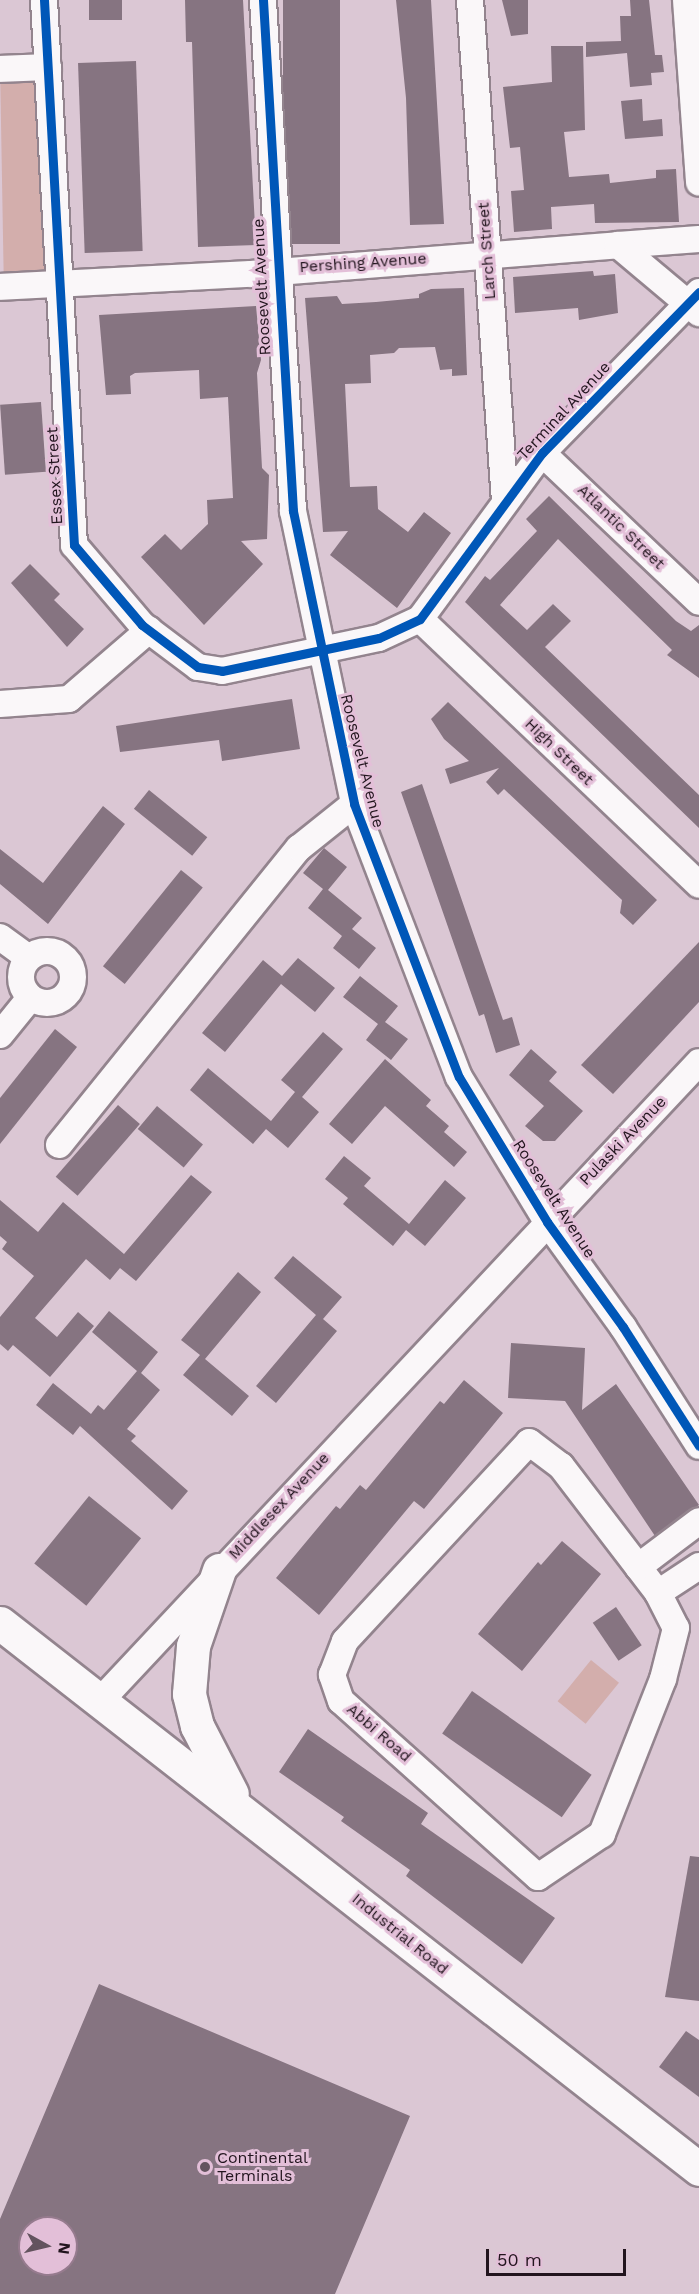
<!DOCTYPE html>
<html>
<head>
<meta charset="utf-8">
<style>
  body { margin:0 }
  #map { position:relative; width:699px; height:2294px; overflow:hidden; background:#dbc7d4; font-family:"Work Sans",sans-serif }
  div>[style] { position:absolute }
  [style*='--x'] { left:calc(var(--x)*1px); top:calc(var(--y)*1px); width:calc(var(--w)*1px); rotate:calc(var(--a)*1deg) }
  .green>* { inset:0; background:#d3aeac; transform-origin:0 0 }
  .building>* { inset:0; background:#867481; transform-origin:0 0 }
  .roads { filter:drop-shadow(2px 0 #93848e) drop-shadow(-2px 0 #93848e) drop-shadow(0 2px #93848e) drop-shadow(0 -2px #93848e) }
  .minor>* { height:26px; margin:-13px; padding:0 13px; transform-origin:13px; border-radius:13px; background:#faf7f9 }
  .minor>.ring { margin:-13px; padding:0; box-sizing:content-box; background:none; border:26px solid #faf7f9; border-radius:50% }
  .major>* { height:33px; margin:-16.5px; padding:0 16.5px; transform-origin:16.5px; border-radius:16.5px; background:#faf7f9 }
  .cycleway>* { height:9px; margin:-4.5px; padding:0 4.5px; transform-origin:4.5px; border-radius:4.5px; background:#0057b8 }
  .dots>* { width:16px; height:16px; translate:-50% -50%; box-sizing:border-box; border:3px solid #e3bfd8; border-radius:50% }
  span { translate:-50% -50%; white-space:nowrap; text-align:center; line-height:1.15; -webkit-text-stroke:6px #e3bfd8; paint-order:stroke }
  .street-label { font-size:16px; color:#22151e }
  .poi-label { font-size:16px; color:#22151e }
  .left { translate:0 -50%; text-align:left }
  .north { position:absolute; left:18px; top:2216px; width:60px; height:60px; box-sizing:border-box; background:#e3bfd8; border:2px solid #967b8e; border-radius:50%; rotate:98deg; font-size:16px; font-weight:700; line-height:24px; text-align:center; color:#22151e }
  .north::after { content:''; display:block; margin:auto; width:21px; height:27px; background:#63535e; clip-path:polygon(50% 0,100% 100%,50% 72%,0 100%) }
  .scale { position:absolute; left:486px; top:2249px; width:140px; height:27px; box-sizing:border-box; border:3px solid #22151e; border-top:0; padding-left:8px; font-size:18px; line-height:21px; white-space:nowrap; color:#22151e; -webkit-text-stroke:4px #e3bfd8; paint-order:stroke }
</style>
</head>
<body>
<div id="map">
  <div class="green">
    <i style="left:44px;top:64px;width:220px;height:44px;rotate:89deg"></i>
    <i style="left:591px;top:1660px;width:36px;height:53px;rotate:39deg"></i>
  </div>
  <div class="building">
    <i style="left:89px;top:0;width:33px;height:20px"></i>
    <i style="clip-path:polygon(185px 0,243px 0,256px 245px,198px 247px,192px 42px,186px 42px)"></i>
    <i style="left:283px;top:0;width:57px;height:244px"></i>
    <i style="clip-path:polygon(396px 0,431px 0,444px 224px,410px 225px,406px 98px)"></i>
    <i style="clip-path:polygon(502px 0,528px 0,528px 34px,511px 36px)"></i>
    <i style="clip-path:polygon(630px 0,649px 0,655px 55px,662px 55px,664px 72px,651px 73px,652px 85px,630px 87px,627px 53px,586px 57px,586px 42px,621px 41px,620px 16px,631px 16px)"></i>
    <i style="clip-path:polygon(551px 46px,583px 46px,585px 130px,564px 132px,569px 177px,609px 174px,610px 183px,656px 178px,656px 170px,676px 169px,679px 222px,595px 223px,594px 204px,551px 207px,552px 229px,514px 232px,511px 191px,524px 190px,520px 147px,510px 148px,503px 87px,552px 82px)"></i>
    <i style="left:136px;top:61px;width:190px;height:58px;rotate:88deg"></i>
    <i style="clip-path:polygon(642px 99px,643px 121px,662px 119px,663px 136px,625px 139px,621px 101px)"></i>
    <i style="clip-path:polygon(593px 271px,594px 276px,615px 274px,618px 313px,579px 320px,578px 308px,515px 313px,513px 277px)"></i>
    <i style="clip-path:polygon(464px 288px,467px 375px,452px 376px,452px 369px,440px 370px,435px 347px,399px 348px,394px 353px,370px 355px,371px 383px,345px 384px,350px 487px,377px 486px,378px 509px,408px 532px,424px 512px,451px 533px,397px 608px,330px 555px,348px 531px,323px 532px,305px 298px,337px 296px,342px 304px,376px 302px,419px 298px,419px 294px,431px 289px)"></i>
    <i style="clip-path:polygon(256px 306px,261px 360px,257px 373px,262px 468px,269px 475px,267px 539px,241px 541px,263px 564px,204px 625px,141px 557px,165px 534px,181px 550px,208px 524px,207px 500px,233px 498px,228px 397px,200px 399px,199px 370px,135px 373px,130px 376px,131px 394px,106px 395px,99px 315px)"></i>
    <i style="left:41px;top:402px;width:70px;height:41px;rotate:86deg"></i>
    <i style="clip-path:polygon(549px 496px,676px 621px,691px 631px,699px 625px,699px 678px,667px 655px,672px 650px,558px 539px,500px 605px,527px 630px,553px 604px,571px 621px,545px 647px,699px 795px,699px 828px,465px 602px,485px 576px,490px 580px,537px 531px,526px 519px)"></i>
    <i style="clip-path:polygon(30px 564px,60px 594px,54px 600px,84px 629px,67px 647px,11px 583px)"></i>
    <i style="clip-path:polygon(292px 699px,300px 749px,222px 761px,219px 740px,120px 752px,116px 726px)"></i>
    <i style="clip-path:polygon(448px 702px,657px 900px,633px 925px,620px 913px,622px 900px,504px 789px,498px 795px,486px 782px,499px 768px,450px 784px,445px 769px,469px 761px,444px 739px,431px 719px)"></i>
    <i style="clip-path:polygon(422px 784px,503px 1020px,512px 1017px,520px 1045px,496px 1053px,484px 1014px,479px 1016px,401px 792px)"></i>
    <i style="left:149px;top:790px;width:75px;height:24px;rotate:39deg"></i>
    <i style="clip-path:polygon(103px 806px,125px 824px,48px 924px,0 884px,0 849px,43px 883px)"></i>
    <i style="clip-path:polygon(324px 848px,347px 867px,328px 890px,362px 918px,352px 929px,376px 948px,359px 969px,333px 948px,342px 936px,308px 908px,323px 889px,303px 873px)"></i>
    <i style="left:181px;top:870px;width:28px;height:124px;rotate:39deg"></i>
    <i style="clip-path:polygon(699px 942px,699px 1002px,613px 1094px,581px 1065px)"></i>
    <i style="clip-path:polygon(298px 958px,335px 988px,315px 1012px,281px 984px,225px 1052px,202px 1033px,263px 960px,282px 976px)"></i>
    <i style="clip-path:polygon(360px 976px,398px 1006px,385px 1022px,408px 1039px,391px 1060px,366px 1040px,378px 1024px,343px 997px)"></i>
    <i style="clip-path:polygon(55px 1029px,77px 1047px,0 1144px,0 1098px)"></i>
    <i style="clip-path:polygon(323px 1032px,343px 1049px,302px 1097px,319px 1112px,288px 1148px,266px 1129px,253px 1144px,190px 1090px,208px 1068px,271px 1121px,295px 1092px,281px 1080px)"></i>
    <i style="clip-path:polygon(531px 1049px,557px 1072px,549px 1081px,583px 1111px,555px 1141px,543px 1141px,525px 1126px,544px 1106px,509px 1075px)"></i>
    <i style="clip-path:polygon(385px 1059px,431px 1100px,426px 1106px,449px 1126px,444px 1132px,467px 1152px,454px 1167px,385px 1106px,352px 1144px,329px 1124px)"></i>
    <i style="left:118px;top:1105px;width:29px;height:95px;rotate:41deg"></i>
    <i style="left:157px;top:1106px;width:60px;height:30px;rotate:40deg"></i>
    <i style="clip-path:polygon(344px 1156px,371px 1178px,364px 1186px,409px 1224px,445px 1180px,466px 1198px,425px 1246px,406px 1230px,393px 1246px,343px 1204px,348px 1198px,325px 1179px)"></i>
    <i style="clip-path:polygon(191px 1175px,212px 1192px,136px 1281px,120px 1268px,110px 1280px,86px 1259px,35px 1318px,57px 1337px,78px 1312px,94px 1326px,50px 1377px,13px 1345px,8px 1351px,0 1344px,0 1317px,34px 1276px,2px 1249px,7px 1242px,0 1236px,0 1200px,38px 1232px,63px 1202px,124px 1254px)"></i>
    <i style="clip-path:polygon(293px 1256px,342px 1297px,323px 1319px,337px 1331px,276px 1403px,256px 1386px,316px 1315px,274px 1278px)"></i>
    <i style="clip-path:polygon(238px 1272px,261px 1292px,205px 1359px,249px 1396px,232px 1416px,183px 1375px,200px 1355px,181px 1340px)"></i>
    <i style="clip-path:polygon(109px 1311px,158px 1352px,141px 1373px,160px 1390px,127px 1429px,136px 1436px,131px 1441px,188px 1491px,172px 1510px,80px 1426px,73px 1435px,36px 1405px,53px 1383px,91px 1414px,98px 1405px,104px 1410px,137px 1371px,92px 1332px)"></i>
    <i style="clip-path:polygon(511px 1343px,585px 1348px,582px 1410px,616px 1384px,699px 1505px,655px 1536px,565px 1401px,508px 1398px)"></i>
    <i style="clip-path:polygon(464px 1380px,503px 1413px,424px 1509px,414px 1501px,319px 1615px,276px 1578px,336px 1506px,340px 1509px,360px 1485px,366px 1490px,440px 1401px,444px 1404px)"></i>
    <i style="left:89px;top:1496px;width:67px;height:87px;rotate:39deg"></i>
    <i style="clip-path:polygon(562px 1541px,601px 1574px,522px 1671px,478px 1634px,538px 1562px,541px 1565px)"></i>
    <i style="left:616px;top:1607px;width:46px;height:28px;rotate:56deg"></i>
    <i style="left:472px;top:1691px;width:146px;height:52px;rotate:35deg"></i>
    <i style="clip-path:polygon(308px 1729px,428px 1813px,421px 1824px,555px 1918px,522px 1964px,406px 1876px,410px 1870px,341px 1821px,344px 1817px,279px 1772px)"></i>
    <i style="clip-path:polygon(690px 1856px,699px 1857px,699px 2001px,665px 1997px)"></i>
    <i style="clip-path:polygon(evenodd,99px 1984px,410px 2116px,335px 2294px,0 2294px,0 2219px,99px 1984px,30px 2228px,66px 2228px,66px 2264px,30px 2264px,30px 2228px)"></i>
    <i style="clip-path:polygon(686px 2031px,699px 2040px,699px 2097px,659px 2067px)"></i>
  </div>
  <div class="roads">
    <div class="minor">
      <i style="--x:44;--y:0;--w:546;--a:86.85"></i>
      <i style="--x:74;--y:545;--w:105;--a:49.6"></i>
      <i style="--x:142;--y:625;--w:70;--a:36.9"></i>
      <i style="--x:198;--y:667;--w:24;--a:9"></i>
      <i style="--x:222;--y:671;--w:160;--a:-11.9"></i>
      <i style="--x:379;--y:638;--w:45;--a:-24.9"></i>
      <i style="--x:420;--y:619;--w:206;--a:-53.7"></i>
      <i style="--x:542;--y:453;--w:225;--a:-45.7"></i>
      <i style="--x:263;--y:0;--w:512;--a:86.64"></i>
      <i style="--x:293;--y:511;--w:299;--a:78.2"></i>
      <i style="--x:354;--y:804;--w:292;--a:69"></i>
      <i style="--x:459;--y:1077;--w:170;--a:58.7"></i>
      <i style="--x:547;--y:1222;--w:130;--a:54.1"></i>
      <i style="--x:623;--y:1327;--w:141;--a:57.4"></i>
      <i style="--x:470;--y:0;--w:503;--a:86.01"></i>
      <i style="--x:686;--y:0;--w:183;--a:85.9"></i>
      <i style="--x:0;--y:69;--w:48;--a:-2.4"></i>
      <i style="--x:618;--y:245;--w:81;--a:-4.2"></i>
      <i style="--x:0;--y:287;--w:252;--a:-3"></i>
      <i style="--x:252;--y:274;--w:367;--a:-4.5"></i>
      <i style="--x:618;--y:245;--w:106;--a:40"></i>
      <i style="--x:542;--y:453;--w:216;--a:43.5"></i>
      <i style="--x:420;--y:619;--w:385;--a:43.6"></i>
      <i style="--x:0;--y:704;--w:69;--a:-4.1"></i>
      <i style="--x:69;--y:699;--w:106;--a:-40.8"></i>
      <i style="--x:0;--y:937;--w:34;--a:36"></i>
      <i class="ring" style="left:21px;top:951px;width:26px;height:26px"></i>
      <i style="--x:0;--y:1035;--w:48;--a:-51"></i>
      <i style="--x:59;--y:1145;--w:382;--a:-51.1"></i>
      <i style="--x:299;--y:848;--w:70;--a:-38.7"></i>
      <i style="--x:529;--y:1442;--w:40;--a:37"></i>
      <i style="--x:561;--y:1466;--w:160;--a:52.6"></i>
      <i style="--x:658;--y:1593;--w:39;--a:63"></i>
      <i style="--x:676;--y:1628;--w:53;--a:104.3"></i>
      <i style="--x:663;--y:1679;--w:167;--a:111.5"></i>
      <i style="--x:602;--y:1834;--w:77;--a:146.1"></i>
      <i style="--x:538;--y:1877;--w:264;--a:-138.2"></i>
      <i style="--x:341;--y:1701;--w:28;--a:-109"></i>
      <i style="--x:332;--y:1675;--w:36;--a:-69"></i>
      <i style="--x:345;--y:1641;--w:271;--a:-47.2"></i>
      <i style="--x:638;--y:1567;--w:76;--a:-37"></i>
      <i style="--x:658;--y:1593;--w:49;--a:-33.4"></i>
      <i style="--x:101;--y:1700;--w:874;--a:-46.85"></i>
    </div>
    <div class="major">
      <i style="--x:219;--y:1570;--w:80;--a:108.9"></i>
      <i style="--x:193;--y:1646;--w:48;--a:94.8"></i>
      <i style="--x:189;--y:1694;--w:33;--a:76"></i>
      <i style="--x:197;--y:1726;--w:76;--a:62.8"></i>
      <i style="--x:0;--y:1623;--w:887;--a:37.99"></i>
    </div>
  </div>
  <div class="cycleway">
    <i style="--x:44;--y:0;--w:546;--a:86.85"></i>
    <i style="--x:74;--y:545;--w:105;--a:49.6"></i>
    <i style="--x:142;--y:625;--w:70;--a:36.9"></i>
    <i style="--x:198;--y:667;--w:24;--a:9"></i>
    <i style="--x:222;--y:671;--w:160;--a:-11.9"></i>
    <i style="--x:379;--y:638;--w:45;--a:-24.9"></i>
    <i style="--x:420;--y:619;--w:206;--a:-53.7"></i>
    <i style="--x:542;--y:453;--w:225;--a:-45.7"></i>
    <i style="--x:263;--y:0;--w:512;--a:86.64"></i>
    <i style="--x:293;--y:511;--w:299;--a:78.2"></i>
    <i style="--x:354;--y:804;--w:292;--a:69"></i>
    <i style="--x:459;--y:1077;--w:170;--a:58.7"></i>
    <i style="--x:547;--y:1222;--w:130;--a:54.1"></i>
    <i style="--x:623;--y:1327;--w:141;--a:57.4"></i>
  </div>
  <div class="dots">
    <i style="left:205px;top:2167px;background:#63535e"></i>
  </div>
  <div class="street-label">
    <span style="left:487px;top:251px;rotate:-94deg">Larch Street</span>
    <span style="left:363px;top:263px;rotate:-4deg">Pershing Avenue</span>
    <span style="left:262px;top:287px;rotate:-93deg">Roosevelt Avenue</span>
    <span style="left:564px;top:411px;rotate:-47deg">Terminal Avenue</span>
    <span style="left:55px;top:476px;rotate:-93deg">Essex Street</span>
    <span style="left:621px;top:527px;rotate:44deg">Atlantic Street</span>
    <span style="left:559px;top:752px;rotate:44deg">High Street</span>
    <span style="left:362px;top:761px;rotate:76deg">Roosevelt Avenue</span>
    <span style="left:623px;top:1141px;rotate:-46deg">Pulaski Avenue</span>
    <span style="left:554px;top:1199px;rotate:57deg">Roosevelt Avenue</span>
    <span style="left:279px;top:1506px;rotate:-47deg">Middlesex Avenue</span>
    <span style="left:379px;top:1733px;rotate:41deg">Abbi Road</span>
    <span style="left:400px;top:1934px;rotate:39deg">Industrial Road</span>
  </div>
  <div class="poi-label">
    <span class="left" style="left:217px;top:2167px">Continental<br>Terminals</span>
  </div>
  <div class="north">N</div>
  <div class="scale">50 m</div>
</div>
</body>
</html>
